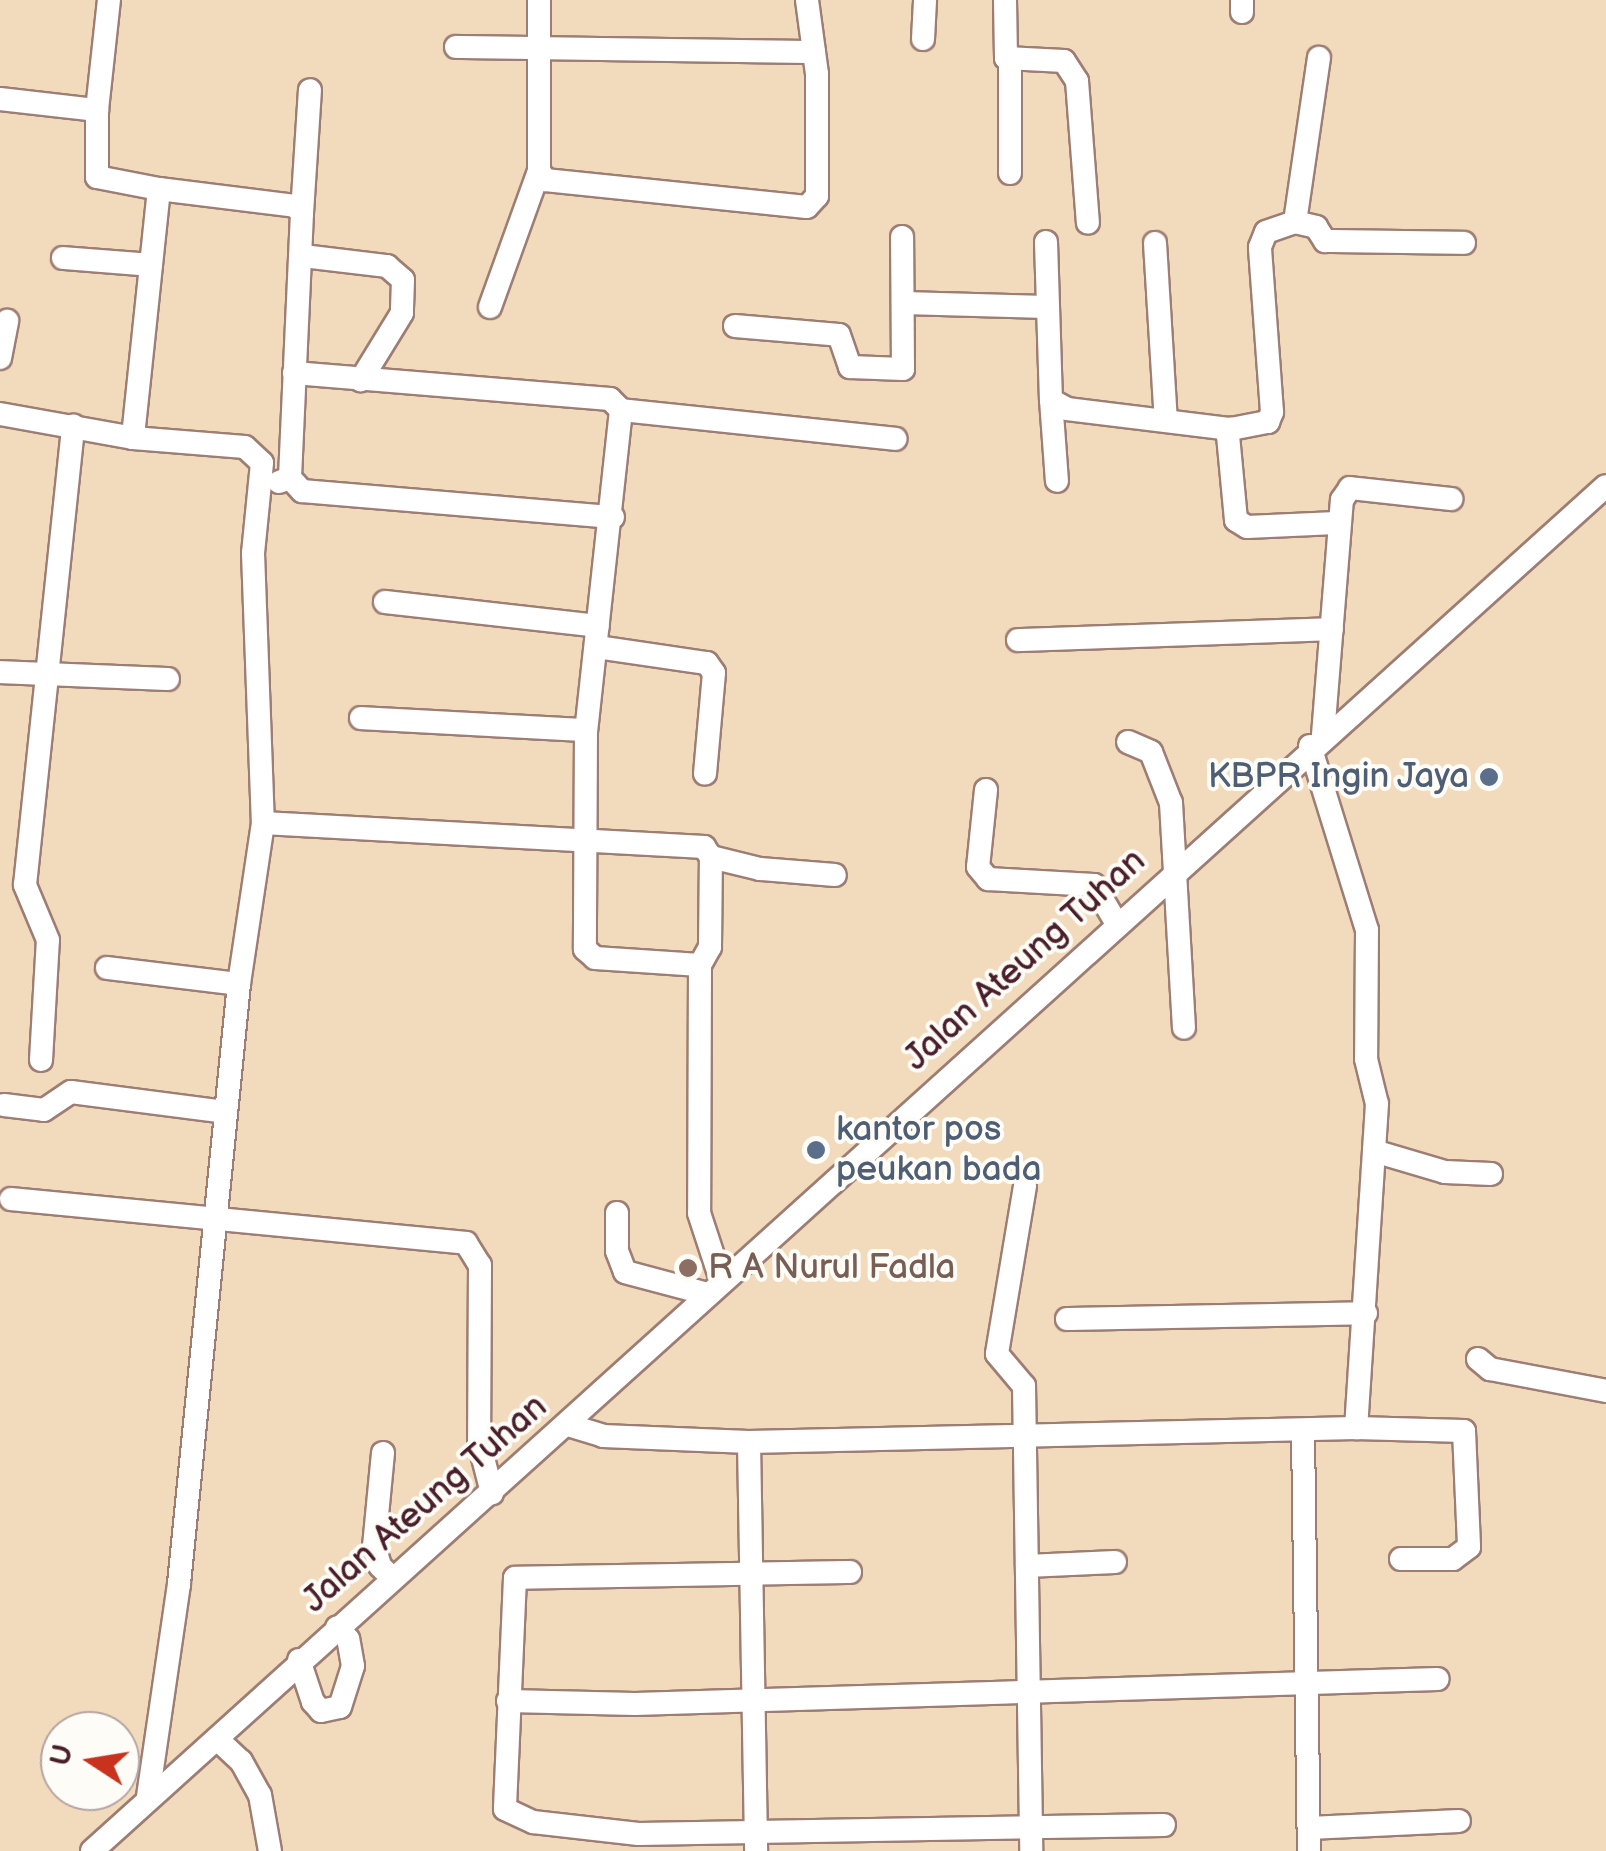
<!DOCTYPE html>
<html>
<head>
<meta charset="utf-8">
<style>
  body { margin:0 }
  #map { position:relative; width:1606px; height:1851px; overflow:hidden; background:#f2dbbc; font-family:"Balsamiq Sans",sans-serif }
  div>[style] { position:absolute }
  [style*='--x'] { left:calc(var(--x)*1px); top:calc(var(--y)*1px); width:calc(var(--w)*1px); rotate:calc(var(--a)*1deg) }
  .roads { filter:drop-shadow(2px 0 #9e7d74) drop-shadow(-2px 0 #9e7d74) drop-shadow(0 2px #9e7d74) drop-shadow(0 -2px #9e7d74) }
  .minor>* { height:22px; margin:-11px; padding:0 11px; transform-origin:11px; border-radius:11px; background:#fff }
  .dots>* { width:28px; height:28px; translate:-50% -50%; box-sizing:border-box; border:5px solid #fdfcf7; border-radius:50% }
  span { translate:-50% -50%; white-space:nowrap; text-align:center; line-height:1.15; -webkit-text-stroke:8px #fdfcf7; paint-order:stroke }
  .service-label { font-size:35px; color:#4e5e75 }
  .right { translate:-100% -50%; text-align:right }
  .left { translate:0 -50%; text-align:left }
  .street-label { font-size:35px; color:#4a1f2b }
  .education-label { font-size:35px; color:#785e54 }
  .north { position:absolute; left:40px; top:1711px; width:100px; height:100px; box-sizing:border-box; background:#fdfcf7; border:2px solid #b5a4a5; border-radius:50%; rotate:282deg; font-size:28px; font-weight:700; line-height:40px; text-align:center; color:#4a1f2b }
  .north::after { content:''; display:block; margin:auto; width:35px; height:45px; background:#c8321e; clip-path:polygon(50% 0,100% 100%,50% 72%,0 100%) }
</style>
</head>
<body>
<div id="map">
  <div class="roads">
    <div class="minor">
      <i style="--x:539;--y:0;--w:171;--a:90"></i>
      <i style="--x:539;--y:171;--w:11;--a:56"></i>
      <i style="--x:545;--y:180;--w:263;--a:5.9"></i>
      <i style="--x:807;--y:207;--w:15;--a:-48"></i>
      <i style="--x:817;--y:196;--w:122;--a:-90"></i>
      <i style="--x:817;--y:74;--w:75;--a:-97.7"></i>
      <i style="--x:1005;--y:0;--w:58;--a:89"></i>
      <i style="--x:1006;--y:58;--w:58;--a:3"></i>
      <i style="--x:1064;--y:61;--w:24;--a:57"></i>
      <i style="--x:1077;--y:81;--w:142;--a:85.6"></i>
      <i style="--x:1242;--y:0;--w:12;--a:90"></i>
      <i style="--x:923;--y:39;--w:39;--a:-87"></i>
      <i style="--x:456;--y:47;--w:358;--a:0.8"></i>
      <i style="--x:0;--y:99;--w:98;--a:6.5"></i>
      <i style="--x:97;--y:110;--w:111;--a:-83.8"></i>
      <i style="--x:97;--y:110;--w:67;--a:90"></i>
      <i style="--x:97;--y:177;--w:63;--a:11"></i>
      <i style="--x:159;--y:189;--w:250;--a:96"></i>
      <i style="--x:1010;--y:173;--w:111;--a:-90"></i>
      <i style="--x:159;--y:189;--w:137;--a:7.1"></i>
      <i style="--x:295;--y:206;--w:10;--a:45"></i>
      <i style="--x:302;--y:213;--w:265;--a:92.6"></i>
      <i style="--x:302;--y:213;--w:123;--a:-86.3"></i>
      <i style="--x:1295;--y:222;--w:166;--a:-81.7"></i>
      <i style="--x:1046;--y:242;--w:158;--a:88.2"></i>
      <i style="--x:1051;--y:400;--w:18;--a:29"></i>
      <i style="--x:1067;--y:409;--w:165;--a:7"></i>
      <i style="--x:1155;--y:243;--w:178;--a:86.5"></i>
      <i style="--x:303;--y:256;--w:85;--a:6.8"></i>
      <i style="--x:387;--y:266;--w:21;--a:41"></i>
      <i style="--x:403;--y:280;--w:33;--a:92"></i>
      <i style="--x:402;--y:313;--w:79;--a:121.5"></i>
      <i style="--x:63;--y:258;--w:88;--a:4.5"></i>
      <i style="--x:904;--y:303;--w:142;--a:1.6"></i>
      <i style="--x:490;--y:307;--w:145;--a:-70.2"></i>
      <i style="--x:735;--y:326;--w:104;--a:4.9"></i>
      <i style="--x:839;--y:335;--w:34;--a:71"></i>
      <i style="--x:850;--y:367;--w:53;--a:2.2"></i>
      <i style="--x:903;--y:369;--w:132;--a:-90.4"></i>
      <i style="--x:0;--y:358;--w:38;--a:-79"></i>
      <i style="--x:294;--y:373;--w:317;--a:4.7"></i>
      <i style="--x:610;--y:399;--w:16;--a:45"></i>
      <i style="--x:621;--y:410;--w:322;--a:96.2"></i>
      <i style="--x:586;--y:730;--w:219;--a:90.3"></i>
      <i style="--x:585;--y:949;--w:13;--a:42"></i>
      <i style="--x:595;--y:958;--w:105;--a:3.8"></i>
      <i style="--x:700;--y:965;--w:248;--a:90.2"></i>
      <i style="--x:699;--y:1213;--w:71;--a:71.8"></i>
      <i style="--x:1051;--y:400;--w:81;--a:85.8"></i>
      <i style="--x:621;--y:410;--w:276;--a:6"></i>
      <i style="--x:0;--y:414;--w:135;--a:10.2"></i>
      <i style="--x:133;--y:438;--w:112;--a:4.6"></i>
      <i style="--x:245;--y:447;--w:23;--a:43"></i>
      <i style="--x:262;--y:463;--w:90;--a:95.7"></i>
      <i style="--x:253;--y:553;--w:270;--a:87.9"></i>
      <i style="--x:263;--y:823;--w:163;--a:98.5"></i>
      <i style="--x:239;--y:984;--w:603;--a:95.71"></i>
      <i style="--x:179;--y:1584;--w:214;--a:98.3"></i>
      <i style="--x:279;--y:482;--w:12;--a:-20"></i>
      <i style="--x:290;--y:478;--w:18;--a:47"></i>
      <i style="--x:302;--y:491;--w:312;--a:4.8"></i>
      <i style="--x:1336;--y:523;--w:89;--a:177.4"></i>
      <i style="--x:1247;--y:527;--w:13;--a:-148"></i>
      <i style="--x:1236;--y:520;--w:84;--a:-95.4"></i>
      <i style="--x:1228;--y:436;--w:8;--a:-67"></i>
      <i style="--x:1231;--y:429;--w:38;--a:-11"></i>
      <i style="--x:1268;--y:422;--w:11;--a:-68"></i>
      <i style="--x:1272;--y:412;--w:165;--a:-94.2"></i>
      <i style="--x:1260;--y:247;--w:16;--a:-68"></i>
      <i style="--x:1266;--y:232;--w:31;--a:-19"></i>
      <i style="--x:1295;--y:222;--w:22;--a:13"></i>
      <i style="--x:1316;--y:227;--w:17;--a:57"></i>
      <i style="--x:1325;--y:241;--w:139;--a:0.8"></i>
      <i style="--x:385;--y:602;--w:214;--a:6.4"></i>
      <i style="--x:1018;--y:640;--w:314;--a:-2"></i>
      <i style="--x:597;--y:647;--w:111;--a:8.3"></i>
      <i style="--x:707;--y:663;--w:12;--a:55"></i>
      <i style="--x:714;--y:673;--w:101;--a:95.1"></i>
      <i style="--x:0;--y:672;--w:168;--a:2.4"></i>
      <i style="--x:361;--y:718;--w:225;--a:3.1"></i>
      <i style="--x:1323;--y:735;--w:236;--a:-85.4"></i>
      <i style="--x:1342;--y:500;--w:14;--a:-56"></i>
      <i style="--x:1350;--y:488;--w:102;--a:6.2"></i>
      <i style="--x:1128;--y:742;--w:25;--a:23"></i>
      <i style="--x:1151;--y:752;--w:55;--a:68.6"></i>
      <i style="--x:1171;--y:803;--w:225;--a:86.7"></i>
      <i style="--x:1310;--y:746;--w:193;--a:72.8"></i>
      <i style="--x:1367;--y:930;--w:129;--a:90.4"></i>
      <i style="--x:1366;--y:1059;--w:46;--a:76.3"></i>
      <i style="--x:1377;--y:1104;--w:325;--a:93.7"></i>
      <i style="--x:986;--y:790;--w:77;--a:95.9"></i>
      <i style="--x:978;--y:867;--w:16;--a:50"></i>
      <i style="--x:988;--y:879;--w:106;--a:3.2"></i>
      <i style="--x:1094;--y:885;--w:45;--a:59.5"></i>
      <i style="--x:263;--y:823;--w:442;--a:3.1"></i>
      <i style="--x:704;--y:847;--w:12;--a:55"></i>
      <i style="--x:711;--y:857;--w:50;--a:13.8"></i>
      <i style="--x:760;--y:869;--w:75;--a:4.6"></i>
      <i style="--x:700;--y:965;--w:21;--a:-61"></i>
      <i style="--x:710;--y:947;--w:90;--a:-89.4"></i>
      <i style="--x:107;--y:968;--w:133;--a:6.9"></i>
      <i style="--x:41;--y:1060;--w:120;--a:-86.7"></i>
      <i style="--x:48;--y:940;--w:60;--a:-112.7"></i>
      <i style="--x:25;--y:885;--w:462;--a:-84"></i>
      <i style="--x:4;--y:1105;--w:40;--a:7.1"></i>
      <i style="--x:44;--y:1110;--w:32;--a:-34"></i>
      <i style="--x:71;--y:1092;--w:155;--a:7.4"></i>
      <i style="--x:1374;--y:1151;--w:74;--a:16.5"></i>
      <i style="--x:1445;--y:1172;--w:46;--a:2.5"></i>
      <i style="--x:1025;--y:1186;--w:170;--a:99.5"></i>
      <i style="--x:997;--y:1354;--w:42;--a:49.8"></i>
      <i style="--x:1024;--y:1386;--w:465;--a:89.1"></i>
      <i style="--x:11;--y:1199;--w:457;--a:5.5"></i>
      <i style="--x:466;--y:1243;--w:26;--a:58"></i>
      <i style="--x:480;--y:1265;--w:177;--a:90.3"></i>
      <i style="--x:479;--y:1442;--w:53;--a:75.7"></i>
      <i style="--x:617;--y:1213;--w:38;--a:90"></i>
      <i style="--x:617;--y:1251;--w:22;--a:69"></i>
      <i style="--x:625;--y:1272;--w:85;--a:15"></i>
      <i style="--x:1067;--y:1319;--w:299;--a:-1.1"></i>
      <i style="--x:1478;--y:1359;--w:16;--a:40"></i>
      <i style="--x:1490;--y:1369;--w:118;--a:10.7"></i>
      <i style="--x:568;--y:1425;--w:37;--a:17"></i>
      <i style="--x:603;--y:1436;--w:146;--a:2.4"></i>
      <i style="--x:749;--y:1442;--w:607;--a:-1.32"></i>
      <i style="--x:1356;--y:1428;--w:108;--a:1.6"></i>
      <i style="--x:1464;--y:1431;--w:116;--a:87.5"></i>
      <i style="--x:1469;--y:1547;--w:20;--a:143"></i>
      <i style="--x:1453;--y:1559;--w:52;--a:180"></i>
      <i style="--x:1303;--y:1432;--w:419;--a:89.2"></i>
      <i style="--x:749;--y:1442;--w:409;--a:89"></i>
      <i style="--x:383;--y:1453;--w:93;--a:95.5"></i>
      <i style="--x:374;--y:1546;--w:21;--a:73"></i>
      <i style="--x:380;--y:1566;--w:18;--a:45"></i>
      <i style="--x:1027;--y:1566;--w:88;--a:-2.6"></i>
      <i style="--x:850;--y:1572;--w:335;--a:179"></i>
      <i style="--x:515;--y:1578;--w:231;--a:92.5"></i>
      <i style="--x:505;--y:1809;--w:31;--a:25"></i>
      <i style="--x:533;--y:1822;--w:106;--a:6.5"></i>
      <i style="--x:638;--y:1834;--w:526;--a:-0.98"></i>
      <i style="--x:299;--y:1660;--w:44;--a:71.6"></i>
      <i style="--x:313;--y:1702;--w:12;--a:48"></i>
      <i style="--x:321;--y:1711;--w:19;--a:-12"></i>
      <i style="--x:340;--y:1707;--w:43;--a:-72.4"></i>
      <i style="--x:353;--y:1666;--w:27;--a:-100"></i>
      <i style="--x:348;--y:1639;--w:16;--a:-133"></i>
      <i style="--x:508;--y:1701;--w:127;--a:1.4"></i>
      <i style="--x:635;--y:1704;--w:803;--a:-1.78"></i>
      <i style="--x:217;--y:1739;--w:33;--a:43"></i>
      <i style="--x:241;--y:1761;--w:39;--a:61"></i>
      <i style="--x:260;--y:1795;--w:57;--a:79.9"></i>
      <i style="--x:1309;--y:1828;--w:150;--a:-2.7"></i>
      <i style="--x:92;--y:1851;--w:2038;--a:-42.04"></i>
    </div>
  </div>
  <div class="dots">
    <i style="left:1489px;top:777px;background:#5c6f8a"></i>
    <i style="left:816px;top:1150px;background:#5c6f8a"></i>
    <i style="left:688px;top:1268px;background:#8d6e63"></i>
  </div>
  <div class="service-label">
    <span class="right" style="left:1469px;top:777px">KBPR Ingin Jaya</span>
    <span class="left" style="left:836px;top:1150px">kantor pos<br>peukan bada</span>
  </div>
  <div class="street-label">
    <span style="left:1025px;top:960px;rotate:-42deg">Jalan Ateung Tuhan</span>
    <span style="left:425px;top:1504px;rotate:-41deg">Jalan Ateung Tuhan</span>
  </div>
  <div class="education-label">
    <span class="left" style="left:708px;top:1268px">R A Nurul Fadla</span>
  </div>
  <div class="north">U</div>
</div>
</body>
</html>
